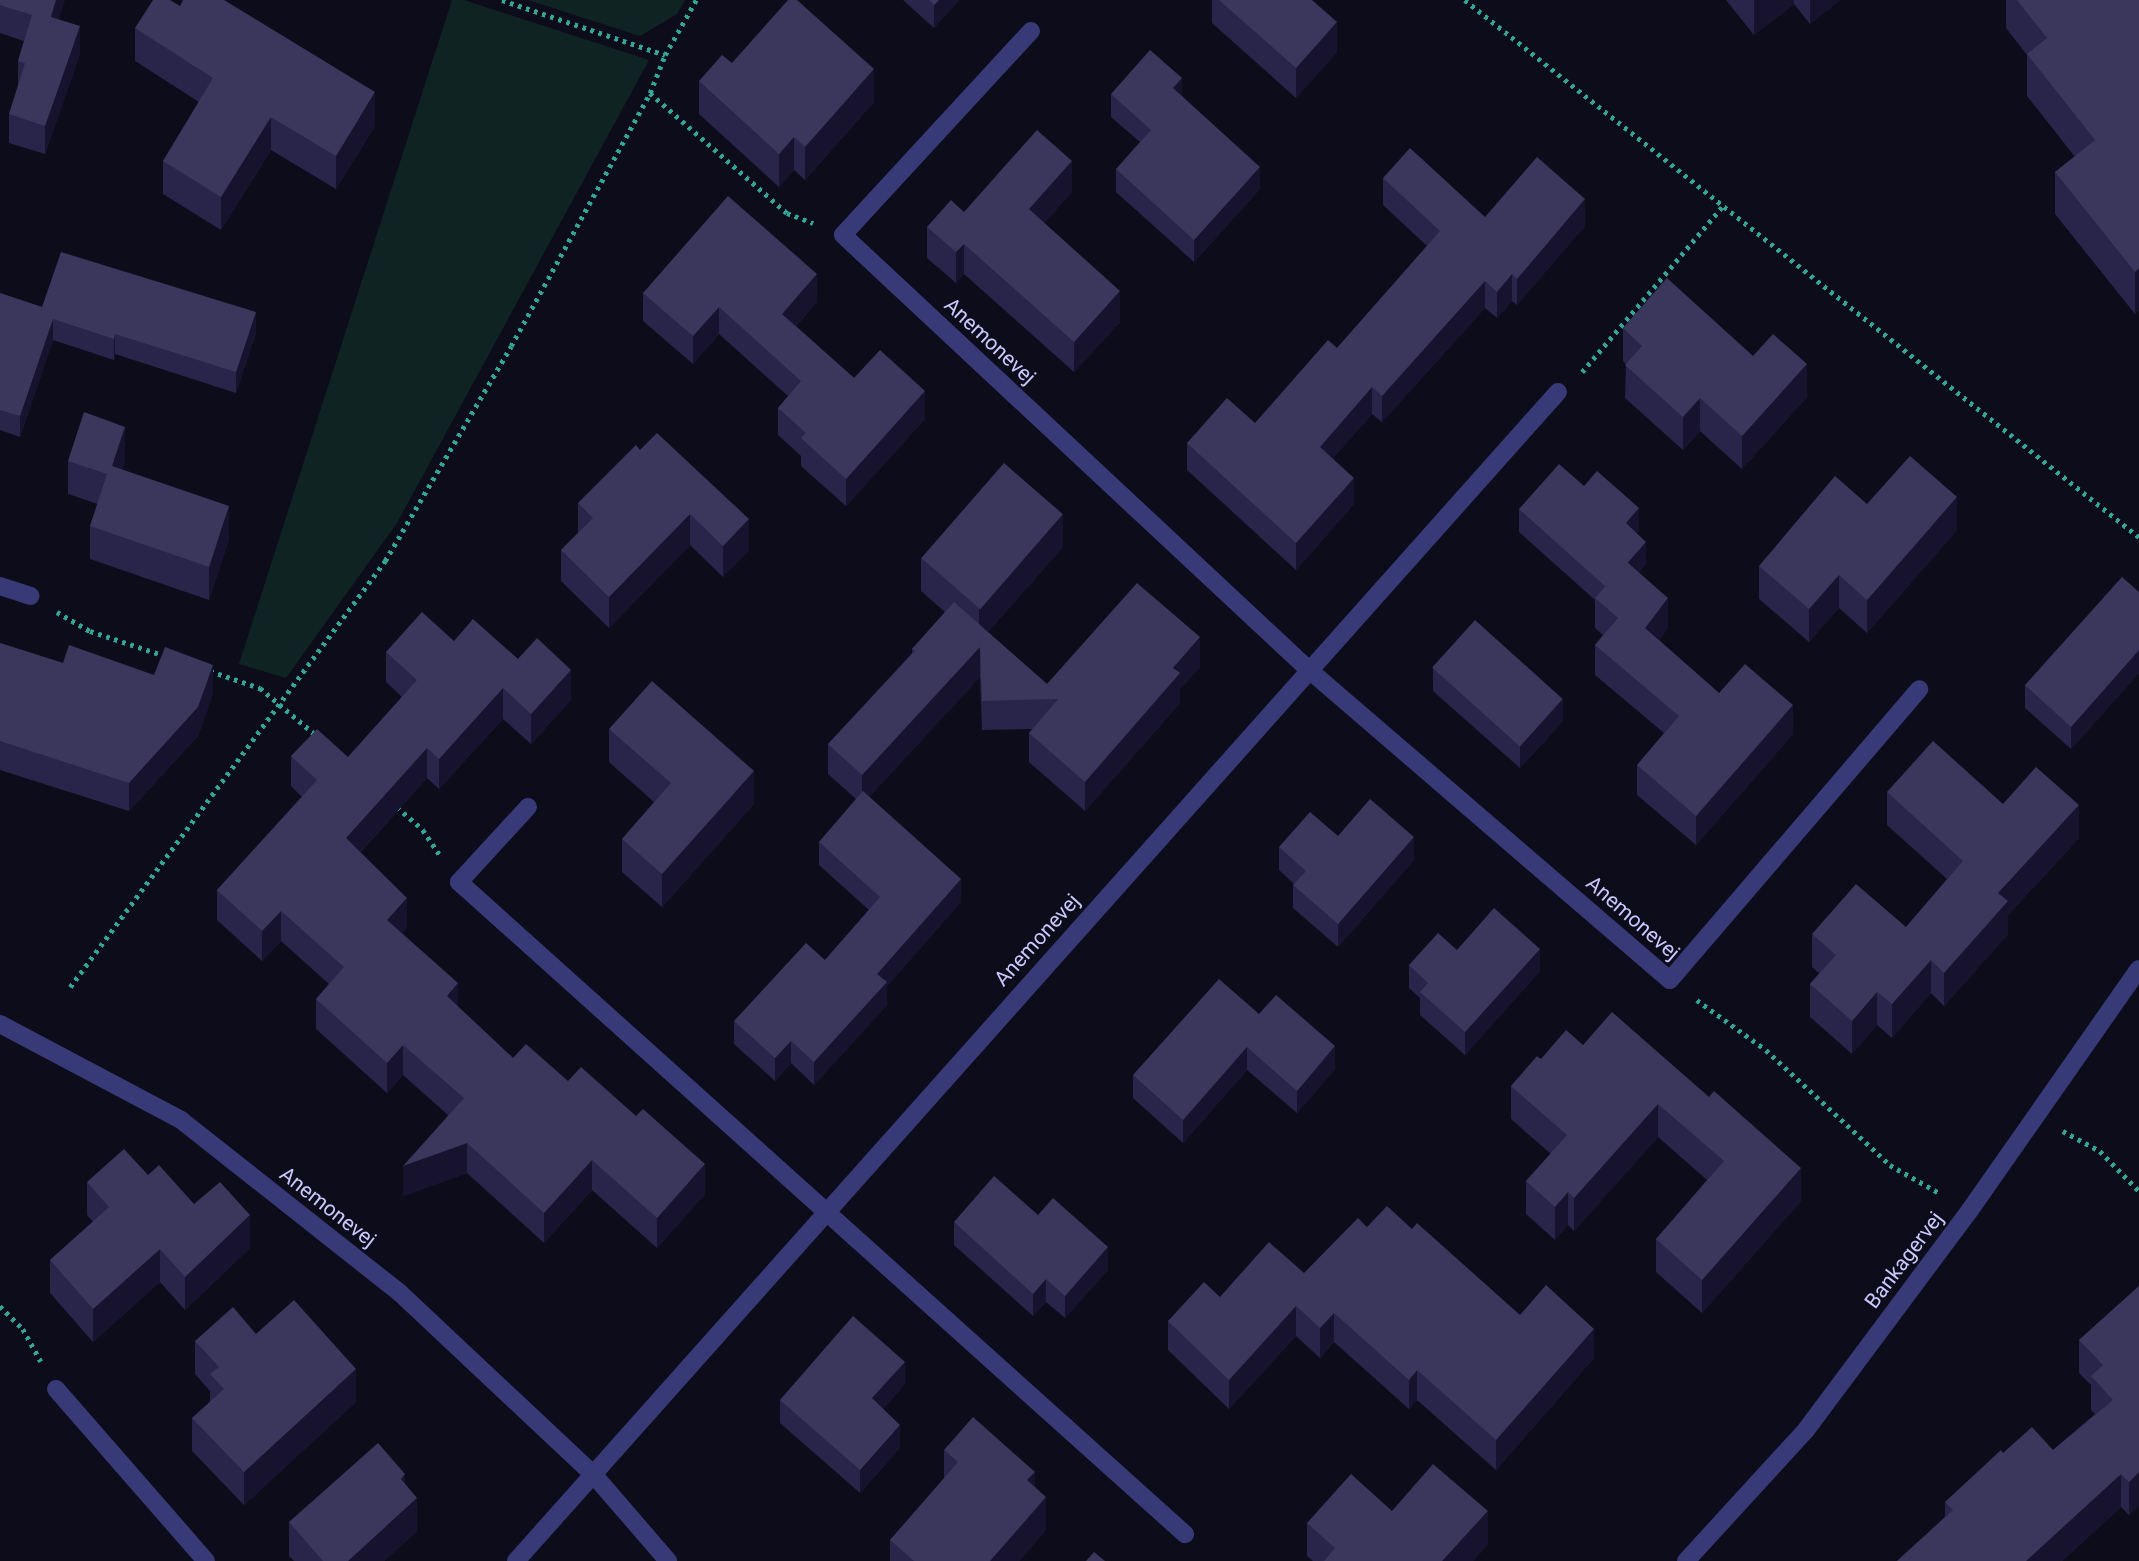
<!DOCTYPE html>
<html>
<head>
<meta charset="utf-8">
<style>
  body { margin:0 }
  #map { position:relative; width:2139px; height:1561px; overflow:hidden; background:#0d0c1b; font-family:Roboto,sans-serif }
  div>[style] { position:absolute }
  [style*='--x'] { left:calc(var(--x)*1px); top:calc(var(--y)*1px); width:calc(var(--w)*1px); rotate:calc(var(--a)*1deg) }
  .green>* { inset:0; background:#0f2422 }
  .path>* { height:4.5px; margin-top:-2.25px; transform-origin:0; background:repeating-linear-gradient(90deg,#31a798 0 3.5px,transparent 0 8.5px) }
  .minor>* { height:18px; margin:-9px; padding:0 9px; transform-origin:9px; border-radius:9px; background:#383a78 }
  .wall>* { inset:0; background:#292449 }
  .shaded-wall>* { inset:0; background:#17132e }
  .building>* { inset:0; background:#3a365c; transform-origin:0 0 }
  span { translate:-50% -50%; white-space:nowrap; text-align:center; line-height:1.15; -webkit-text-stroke:5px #0d0c1b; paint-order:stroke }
  .street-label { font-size:21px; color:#cac8fd }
</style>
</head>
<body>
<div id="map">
  <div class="green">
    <i style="clip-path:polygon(452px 0,464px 0,649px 60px,397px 523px,286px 678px,239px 664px)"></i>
    <i style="clip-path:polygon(528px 0,685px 0,677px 14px,640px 36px)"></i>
  </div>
  <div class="path">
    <i style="--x:502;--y:0;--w:172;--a:18.6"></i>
    <i style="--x:1465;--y:0;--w:862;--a:38.55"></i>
    <i style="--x:650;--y:93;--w:182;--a:41.2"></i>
    <i style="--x:787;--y:213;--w:28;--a:21"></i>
    <i style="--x:1582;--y:372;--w:216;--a:-49.7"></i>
    <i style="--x:57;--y:612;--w:38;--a:30"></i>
    <i style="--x:90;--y:631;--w:79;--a:18.4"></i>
    <i style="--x:210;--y:671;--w:53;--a:18.8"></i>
    <i style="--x:260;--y:688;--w:75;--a:40.1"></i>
    <i style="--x:397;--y:807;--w:35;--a:41"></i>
    <i style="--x:423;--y:830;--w:30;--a:56"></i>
    <i style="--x:70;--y:987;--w:530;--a:-53.52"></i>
    <i style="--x:385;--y:561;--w:249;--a:-59.6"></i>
    <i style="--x:511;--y:346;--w:289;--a:-61.2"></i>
    <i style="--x:650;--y:93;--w:41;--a:-68.5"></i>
    <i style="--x:665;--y:55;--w:63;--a:-60.6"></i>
    <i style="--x:1697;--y:1000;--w:85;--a:35.9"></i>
    <i style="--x:1766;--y:1050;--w:169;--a:42.8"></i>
    <i style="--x:1890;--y:1165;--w:59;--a:29.6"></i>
    <i style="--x:2063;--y:1131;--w:42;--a:28.4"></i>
    <i style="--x:2100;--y:1151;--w:56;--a:45.7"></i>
    <i style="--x:0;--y:1306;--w:33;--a:45"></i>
    <i style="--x:23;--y:1329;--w:37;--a:61"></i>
  </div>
  <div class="minor">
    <i style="--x:1031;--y:31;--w:277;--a:132.7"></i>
    <i style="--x:843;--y:235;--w:636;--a:43.03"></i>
    <i style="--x:1308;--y:669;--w:477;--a:40.7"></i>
    <i style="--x:1670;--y:980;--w:383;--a:-49.4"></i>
    <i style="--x:0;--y:586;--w:32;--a:18"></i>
    <i style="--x:528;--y:807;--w:102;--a:132.6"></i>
    <i style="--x:459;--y:882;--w:976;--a:41.93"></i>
    <i style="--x:0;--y:1024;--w:205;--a:27.9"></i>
    <i style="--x:181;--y:1120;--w:279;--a:38.3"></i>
    <i style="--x:400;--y:1293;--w:265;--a:43.2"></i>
    <i style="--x:593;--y:1474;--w:115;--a:49.2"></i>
    <i style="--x:56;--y:1389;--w:228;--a:48.9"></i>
    <i style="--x:516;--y:1561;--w:1566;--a:-48.29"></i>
    <i style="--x:1686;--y:1561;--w:178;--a:-47.5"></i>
    <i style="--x:1806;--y:1430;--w:274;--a:-53.3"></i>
    <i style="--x:1970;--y:1210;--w:294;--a:-55"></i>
  </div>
  <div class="wall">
    <i style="clip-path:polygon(0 0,59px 19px,80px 54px,45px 154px,9px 143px,9px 114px,18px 87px,18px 61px,24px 41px,0 33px)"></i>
    <i style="clip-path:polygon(903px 0,959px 0,934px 28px)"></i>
    <i style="clip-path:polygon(1212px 0,1312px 0,1337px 52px,1296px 98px,1212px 23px)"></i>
    <i style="clip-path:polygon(1726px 0,1840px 0,1810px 24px,1794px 4px,1754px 35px)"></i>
    <i style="clip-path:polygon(2006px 0,2139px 0,2139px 310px,2135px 314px,2055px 214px,2055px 172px,2075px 157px,2027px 96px,2027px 55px,2006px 28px)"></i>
    <i style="clip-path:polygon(180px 6px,375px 126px,336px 189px,271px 150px,221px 230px,163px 194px,163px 161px,199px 102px,135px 61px,135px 28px)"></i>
    <i style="clip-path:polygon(732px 63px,874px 102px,805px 180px,794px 170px,779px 187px,699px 114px,699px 81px)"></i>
    <i style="clip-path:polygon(1111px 94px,1182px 96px,1260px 189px,1194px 262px,1116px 192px,1116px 169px,1140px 142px,1111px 117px)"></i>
    <i style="clip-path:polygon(1383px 178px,1485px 217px,1585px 226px,1517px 305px,1512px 301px,1497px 318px,1485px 308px,1382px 422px,1372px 414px,1333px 458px,1354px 504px,1296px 570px,1187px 470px,1187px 443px,1255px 423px,1337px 348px,1427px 246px,1383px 205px)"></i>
    <i style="clip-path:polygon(1072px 192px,1044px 223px,1120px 322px,1074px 372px,964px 274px,956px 283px,927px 258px,927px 227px,964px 212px)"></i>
    <i style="clip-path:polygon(0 293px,42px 307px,256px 333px,236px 393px,115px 354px,114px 360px,53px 340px,20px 437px,0 430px)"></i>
    <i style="clip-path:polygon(643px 293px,817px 302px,796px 326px,854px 378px,925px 419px,846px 506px,801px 466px,801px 456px,778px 435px,778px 408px,788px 396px,719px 334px,693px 364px,643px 321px)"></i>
    <i style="clip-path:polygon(1623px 328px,1753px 356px,1807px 397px,1742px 469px,1700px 431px,1683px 450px,1625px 398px,1626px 364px,1623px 361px)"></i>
    <i style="clip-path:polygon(640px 450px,749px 550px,723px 577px,690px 545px,609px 628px,561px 581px,561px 550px,578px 533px,578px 503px)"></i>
    <i style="clip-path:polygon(125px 460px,122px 470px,229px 539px,209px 600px,90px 559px,90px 526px,98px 504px,68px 494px,68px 461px)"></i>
    <i style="clip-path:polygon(1584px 486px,1639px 531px,1637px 533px,1646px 564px,1639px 572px,1668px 628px,1659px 640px,1719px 693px,1793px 734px,1696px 845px,1637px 795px,1637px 765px,1664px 733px,1595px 675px,1595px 645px,1603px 635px,1595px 628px,1595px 600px,1519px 532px,1519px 509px)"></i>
    <i style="clip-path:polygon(1867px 504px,1957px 530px,1867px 633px,1839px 608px,1809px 642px,1759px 599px,1759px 566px)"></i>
    <i style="clip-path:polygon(1063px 547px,988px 632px,1047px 684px,1200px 667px,1180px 689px,1180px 703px,1085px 811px,1029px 762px,1029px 733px,1033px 729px,982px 730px,980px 677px,869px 797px,961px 902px,887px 986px,887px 1005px,814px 1085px,791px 1063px,775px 1081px,734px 1044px,734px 1021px,825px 960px,869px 910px,819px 865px,819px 842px,856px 799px,828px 774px,828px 744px,912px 653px,912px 649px,945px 612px,921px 591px,921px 558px)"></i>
    <i style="clip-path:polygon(2139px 592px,2139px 673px,2071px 749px,2025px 708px,2025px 685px)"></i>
    <i style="clip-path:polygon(454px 641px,518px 659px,571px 700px,531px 744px,503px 719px,439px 789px,427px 778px,360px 853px,407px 928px,402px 933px,458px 1007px,513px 1058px,568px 1081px,705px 1194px,657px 1248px,592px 1190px,544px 1243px,467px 1173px,403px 1196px,448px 1115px,403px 1075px,387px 1093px,316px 1029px,316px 999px,329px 984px,281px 941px,262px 961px,217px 920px,217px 890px,302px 797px,291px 786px,291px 756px,348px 757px,402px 697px,386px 682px,386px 652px)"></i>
    <i style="clip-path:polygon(0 643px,63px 663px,154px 675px,213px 694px,198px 736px,129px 811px,0 770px)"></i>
    <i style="clip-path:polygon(1433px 668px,1563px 721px,1520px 768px,1433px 691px)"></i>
    <i style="clip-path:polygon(609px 729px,754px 804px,662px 907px,622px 872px,622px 839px,654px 802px,609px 762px)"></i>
    <i style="clip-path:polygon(1887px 792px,2003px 804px,2079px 838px,2008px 915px,2008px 934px,1944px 1006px,1931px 993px,1892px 1038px,1877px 1025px,1852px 1054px,1810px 1017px,1810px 984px,1819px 973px,1812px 967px,1812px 934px,1906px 927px,1947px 879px,1887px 825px)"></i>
    <i style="clip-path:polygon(1279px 847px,1414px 860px,1338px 947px,1293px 908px,1293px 885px,1294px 884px,1279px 870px)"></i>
    <i style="clip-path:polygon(1457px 950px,1540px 971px,1465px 1055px,1420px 1015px,1420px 998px,1409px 988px,1409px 965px)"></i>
    <i style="clip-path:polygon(1259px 1014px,1335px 1069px,1297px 1113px,1247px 1070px,1183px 1143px,1133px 1098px,1133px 1075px)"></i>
    <i style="clip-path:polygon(1583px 1045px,1709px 1097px,1801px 1201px,1702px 1313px,1656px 1272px,1656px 1239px,1707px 1180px,1658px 1137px,1574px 1231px,1568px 1225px,1555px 1240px,1526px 1214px,1526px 1181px,1551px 1154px,1511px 1119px,1511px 1086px,1541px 1059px)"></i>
    <i style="clip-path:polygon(148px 1175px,194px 1204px,250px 1248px,185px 1310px,160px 1282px,93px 1342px,50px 1293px,50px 1260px,93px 1222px,87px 1215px,87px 1182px)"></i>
    <i style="clip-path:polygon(1038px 1215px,1108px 1270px,1065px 1318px,1046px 1302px,1033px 1316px,954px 1245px,954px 1222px)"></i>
    <i style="clip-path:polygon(1412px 1229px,1520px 1315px,1594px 1358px,1496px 1470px,1417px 1400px,1409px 1409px,1334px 1342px,1320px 1358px,1296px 1336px,1229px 1409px,1168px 1350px,1168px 1321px,1220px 1297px,1304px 1273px)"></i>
    <i style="clip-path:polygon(2139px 1286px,2139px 1505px,2129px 1515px,2121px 1507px,2062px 1561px,1897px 1561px,1945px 1517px,1945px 1502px,2003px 1453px,2053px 1450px,2095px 1414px,2091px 1410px,2091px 1385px,2079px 1373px,2079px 1340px)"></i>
    <i style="clip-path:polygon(256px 1334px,356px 1402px,244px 1505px,192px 1451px,192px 1418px,210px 1402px,210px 1391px,195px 1374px,195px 1341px)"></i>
    <i style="clip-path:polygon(905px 1384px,883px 1409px,900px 1448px,860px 1493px,780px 1423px,780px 1400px)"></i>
    <i style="clip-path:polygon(944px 1450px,1035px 1486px,1046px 1530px,1019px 1561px,890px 1561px,890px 1540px,944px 1479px)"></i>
    <i style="clip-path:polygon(289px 1522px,417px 1531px,384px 1561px,294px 1561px,289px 1556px)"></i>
    <i style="clip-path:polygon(1307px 1523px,1488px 1544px,1473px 1561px,1313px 1561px,1307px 1556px)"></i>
  </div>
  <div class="shaded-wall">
    <i style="clip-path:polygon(56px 0,65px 0,51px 45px,51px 17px)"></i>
    <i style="clip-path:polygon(939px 0,959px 0,934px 28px,934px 5px)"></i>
    <i style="clip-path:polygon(1754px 0,1794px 0,1794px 4px,1754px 35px)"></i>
    <i style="clip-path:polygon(1810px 0,1840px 0,1810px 24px)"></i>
    <i style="clip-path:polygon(1337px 22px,1337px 52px,1296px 98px,1296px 68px)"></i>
    <i style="clip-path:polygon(80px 26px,80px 54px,45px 154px,45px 126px)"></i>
    <i style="clip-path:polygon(874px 69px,874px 102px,805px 180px,805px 147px)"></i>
    <i style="clip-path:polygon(1182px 78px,1182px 101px,1173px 88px)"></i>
    <i style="clip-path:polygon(375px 92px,375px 126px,336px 189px,336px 156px)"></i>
    <i style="clip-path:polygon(271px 117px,271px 150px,221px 230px,221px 197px)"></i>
    <i style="clip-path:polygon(794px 137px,794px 170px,779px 187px,779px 154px)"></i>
    <i style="clip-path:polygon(1072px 161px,1072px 192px,1029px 240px,1029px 209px)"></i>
    <i style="clip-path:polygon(1260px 167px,1260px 189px,1194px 262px,1194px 240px)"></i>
    <i style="clip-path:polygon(1585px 199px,1585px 226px,1517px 305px,1517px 279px)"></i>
    <i style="clip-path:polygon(964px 244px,964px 274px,956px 283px,956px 252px)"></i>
    <i style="clip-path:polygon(2139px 268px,2139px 310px,2135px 314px,2135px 272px)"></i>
    <i style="clip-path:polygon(817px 274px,817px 302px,782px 341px,782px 314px)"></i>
    <i style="clip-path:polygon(1512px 274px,1512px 301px,1497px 318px,1497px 292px)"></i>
    <i style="clip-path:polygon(1485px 281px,1485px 308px,1382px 422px,1382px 396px)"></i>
    <i style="clip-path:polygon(1120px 291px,1120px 322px,1074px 372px,1074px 342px)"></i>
    <i style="clip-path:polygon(719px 307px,719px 334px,693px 364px,693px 336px)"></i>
    <i style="clip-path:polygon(256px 312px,256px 333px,236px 393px,236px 372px)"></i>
    <i style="clip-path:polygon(53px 319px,53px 340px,20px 437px,20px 416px)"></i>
    <i style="clip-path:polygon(115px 334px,115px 354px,114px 360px,114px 339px)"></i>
    <i style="clip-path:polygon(1807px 364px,1807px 397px,1742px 469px,1742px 436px)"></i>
    <i style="clip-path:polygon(1372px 387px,1372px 414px,1320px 473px,1320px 447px)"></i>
    <i style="clip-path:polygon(925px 391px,925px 419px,846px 506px,846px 479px)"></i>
    <i style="clip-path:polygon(1700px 398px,1700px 431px,1683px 450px,1683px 417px)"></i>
    <i style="clip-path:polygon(125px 427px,125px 460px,112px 500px,112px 466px)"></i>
    <i style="clip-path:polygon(1354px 478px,1354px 504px,1296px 570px,1296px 543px)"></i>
    <i style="clip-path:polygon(1957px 497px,1957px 530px,1867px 633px,1867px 600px)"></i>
    <i style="clip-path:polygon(229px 506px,229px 539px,209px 600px,209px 567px)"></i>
    <i style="clip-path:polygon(1639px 508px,1639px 531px,1626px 546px,1626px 523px)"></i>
    <i style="clip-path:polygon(690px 514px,690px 545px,609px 628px,609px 597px)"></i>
    <i style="clip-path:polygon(1063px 514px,1063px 547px,979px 642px,979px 609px)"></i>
    <i style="clip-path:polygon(749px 519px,749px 550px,723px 577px,723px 546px)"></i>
    <i style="clip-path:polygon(1646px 542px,1646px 564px,1606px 609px,1606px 587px)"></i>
    <i style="clip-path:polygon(1839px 575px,1839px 608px,1809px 642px,1809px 609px)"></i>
    <i style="clip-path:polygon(1668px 598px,1668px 628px,1645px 658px,1645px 628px)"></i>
    <i style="clip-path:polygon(1200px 637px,1200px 667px,1180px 689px,1180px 703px,1085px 811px,1085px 782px,1173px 668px)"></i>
    <i style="clip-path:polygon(980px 647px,980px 677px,862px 805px,862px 775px)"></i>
    <i style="clip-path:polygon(2139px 650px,2139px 673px,2071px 749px,2071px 727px)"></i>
    <i style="clip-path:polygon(213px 665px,213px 694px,198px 736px,129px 811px,129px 783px)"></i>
    <i style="clip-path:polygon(571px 670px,571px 700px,531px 744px,531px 714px)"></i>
    <i style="clip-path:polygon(503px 688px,503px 719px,439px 789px,439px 759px)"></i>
    <i style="clip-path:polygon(1563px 698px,1563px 721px,1520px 768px,1520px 745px)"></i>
    <i style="clip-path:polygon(1793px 705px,1793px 734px,1696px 845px,1696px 816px)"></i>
    <i style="clip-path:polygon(427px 748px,427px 778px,346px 868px,346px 838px)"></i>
    <i style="clip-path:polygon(754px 771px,754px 804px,662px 907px,662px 874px)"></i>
    <i style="clip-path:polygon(2079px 805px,2079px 838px,2008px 915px,2008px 934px,1944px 1006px,1944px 973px,1998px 893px)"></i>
    <i style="clip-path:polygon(1414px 837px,1414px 860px,1338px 947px,1338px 924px)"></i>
    <i style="clip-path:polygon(961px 879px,961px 902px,887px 986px,887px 1005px,814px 1085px,814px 1062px,877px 974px)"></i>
    <i style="clip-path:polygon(407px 898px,407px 928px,387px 950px,387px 920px)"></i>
    <i style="clip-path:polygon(281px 911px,281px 941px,262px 961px,262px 931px)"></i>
    <i style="clip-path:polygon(1540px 949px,1540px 971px,1465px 1055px,1465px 1032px)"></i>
    <i style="clip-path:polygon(1931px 960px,1931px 993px,1892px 1038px,1892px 1004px)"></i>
    <i style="clip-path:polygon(458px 983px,458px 1013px,447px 996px)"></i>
    <i style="clip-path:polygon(1877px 992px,1877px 1025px,1852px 1054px,1852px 1021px)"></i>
    <i style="clip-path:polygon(791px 1041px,791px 1063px,775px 1081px,775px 1058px)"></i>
    <i style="clip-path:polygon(403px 1045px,403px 1075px,387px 1093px,387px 1063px)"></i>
    <i style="clip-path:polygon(1335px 1046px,1335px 1069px,1297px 1113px,1297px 1091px)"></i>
    <i style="clip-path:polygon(1247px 1047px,1247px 1070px,1183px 1143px,1183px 1120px)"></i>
    <i style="clip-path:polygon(1658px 1104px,1658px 1137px,1574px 1231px,1574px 1198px)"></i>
    <i style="clip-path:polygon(467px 1143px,467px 1173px,403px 1196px,403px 1166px)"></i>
    <i style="clip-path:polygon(592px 1160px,592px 1190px,544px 1243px,544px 1213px)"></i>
    <i style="clip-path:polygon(705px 1164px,705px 1194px,657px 1248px,657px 1218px)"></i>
    <i style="clip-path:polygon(1801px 1168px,1801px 1201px,1702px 1313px,1702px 1280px)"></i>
    <i style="clip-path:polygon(1568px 1192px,1568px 1225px,1555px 1240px,1555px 1207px)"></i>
    <i style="clip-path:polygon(250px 1215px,250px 1248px,185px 1310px,185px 1277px)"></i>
    <i style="clip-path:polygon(1108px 1247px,1108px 1270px,1065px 1318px,1065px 1296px)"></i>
    <i style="clip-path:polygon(160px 1249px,160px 1282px,93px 1342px,93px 1309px)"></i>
    <i style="clip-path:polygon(1046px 1279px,1046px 1302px,1033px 1316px,1033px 1294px)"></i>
    <i style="clip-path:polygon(1296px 1306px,1296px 1336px,1229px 1409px,1229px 1380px)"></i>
    <i style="clip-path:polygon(1334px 1313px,1334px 1342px,1320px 1358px,1320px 1328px)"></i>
    <i style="clip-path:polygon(1594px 1329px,1594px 1358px,1496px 1470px,1496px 1440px)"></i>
    <i style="clip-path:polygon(905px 1362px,905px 1384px,872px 1421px,872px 1398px)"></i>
    <i style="clip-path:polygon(356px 1369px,356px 1402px,244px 1505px,244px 1472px)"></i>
    <i style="clip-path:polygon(1417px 1370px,1417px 1400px,1409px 1409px,1409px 1380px)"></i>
    <i style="clip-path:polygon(900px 1425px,900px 1448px,860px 1493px,860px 1470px)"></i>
    <i style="clip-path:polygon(1035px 1472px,1035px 1505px,1027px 1480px)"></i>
    <i style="clip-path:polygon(2139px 1472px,2139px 1505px,2129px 1515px,2129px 1482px)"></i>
    <i style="clip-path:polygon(405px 1474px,405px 1507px,401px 1479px)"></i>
    <i style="clip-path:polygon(2121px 1474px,2121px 1507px,2062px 1561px,2026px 1561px)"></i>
    <i style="clip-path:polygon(1046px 1497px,1046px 1530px,1019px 1561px,990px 1561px)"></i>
    <i style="clip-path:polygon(417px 1498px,417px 1531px,384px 1561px,348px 1561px)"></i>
    <i style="clip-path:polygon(1488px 1511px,1488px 1544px,1473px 1561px,1442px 1561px)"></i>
  </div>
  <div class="building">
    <i style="clip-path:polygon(0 0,56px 0,51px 17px,80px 26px,45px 126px,9px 114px,25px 63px,18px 61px,32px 15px,0 5px)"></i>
    <i style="clip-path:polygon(153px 0,170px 0,180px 6px,183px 0,224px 0,375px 92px,336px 156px,271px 117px,221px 197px,163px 161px,213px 78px,135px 28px)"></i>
    <i style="clip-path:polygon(788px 0,797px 0,874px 69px,805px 147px,794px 137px,779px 154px,699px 81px,722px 55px,732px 63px)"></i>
    <i style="clip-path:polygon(929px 0,939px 0,934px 5px)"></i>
    <i style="clip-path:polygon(1219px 0,1312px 0,1337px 22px,1296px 68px)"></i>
    <i style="clip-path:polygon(2017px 0,2139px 0,2139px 268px,2135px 272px,2055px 172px,2095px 140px,2027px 54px,2047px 38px)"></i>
    <i style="clip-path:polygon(1150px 50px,1182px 78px,1173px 88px,1260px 167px,1194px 240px,1116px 169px,1151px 130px,1111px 94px)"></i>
    <i style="clip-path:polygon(1037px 130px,1072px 161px,1029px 209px,1120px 291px,1074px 342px,964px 244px,956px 252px,927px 227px,951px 200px,964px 212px)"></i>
    <i style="clip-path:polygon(1410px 148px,1485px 217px,1537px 157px,1585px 199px,1517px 279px,1512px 274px,1497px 292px,1485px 281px,1382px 396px,1372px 387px,1320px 447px,1354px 478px,1296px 543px,1187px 443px,1227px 398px,1255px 423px,1328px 340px,1337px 348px,1440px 231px,1383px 178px)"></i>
    <i style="clip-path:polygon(728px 196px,817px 274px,782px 314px,854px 378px,880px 350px,925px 391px,846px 479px,801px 438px,806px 433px,778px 408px,801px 381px,719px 307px,693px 336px,643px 293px)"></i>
    <i style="clip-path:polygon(61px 252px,256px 312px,236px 372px,115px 334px,114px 339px,53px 319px,20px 416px,0 410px,0 293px,42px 307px)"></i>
    <i style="clip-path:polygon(1667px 278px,1753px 356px,1773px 334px,1807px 364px,1742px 436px,1700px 398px,1683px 417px,1625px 365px,1642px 346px,1623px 328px)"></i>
    <i style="clip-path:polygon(84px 412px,125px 427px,112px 466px,229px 506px,209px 567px,90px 526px,107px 474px,68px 461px)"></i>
    <i style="clip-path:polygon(657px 433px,749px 519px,723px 546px,690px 514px,609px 597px,561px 550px,593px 518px,578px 503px,636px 445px,640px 450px)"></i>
    <i style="clip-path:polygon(1910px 456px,1957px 497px,1867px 600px,1839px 575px,1809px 609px,1759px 566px,1835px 476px,1867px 504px)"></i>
    <i style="left:1004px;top:463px;width:78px;height:126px;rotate:41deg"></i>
    <i style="clip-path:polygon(1559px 464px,1584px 486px,1597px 471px,1639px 508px,1626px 523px,1646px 542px,1606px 587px,1519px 509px)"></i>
    <i style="clip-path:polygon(1627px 562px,1668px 598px,1645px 628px,1719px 693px,1745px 664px,1793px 705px,1696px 816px,1637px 765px,1679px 716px,1595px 645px,1618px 618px,1595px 598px)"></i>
    <i style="clip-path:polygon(2122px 577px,2139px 592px,2139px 650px,2071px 727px,2025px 685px)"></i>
    <i style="clip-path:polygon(1137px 583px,1200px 637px,1173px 668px,1180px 673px,1085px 782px,1029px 733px,1058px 699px,982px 701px,980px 647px,862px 775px,828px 744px,915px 651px,912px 649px,954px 602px,1047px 684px)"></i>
    <i style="clip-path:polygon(422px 612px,454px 641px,473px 619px,518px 659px,537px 638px,571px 670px,531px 714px,503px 688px,439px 759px,427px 748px,346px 838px,407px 898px,387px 920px,458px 983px,447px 996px,513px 1058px,526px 1044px,568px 1081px,581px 1067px,636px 1116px,643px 1109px,705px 1164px,657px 1218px,592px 1160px,544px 1213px,467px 1143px,403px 1166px,464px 1098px,403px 1045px,387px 1063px,316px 999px,344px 967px,281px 911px,262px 931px,217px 890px,317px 780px,291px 756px,317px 729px,348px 757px,417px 680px,386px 652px)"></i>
    <i style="left:1475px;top:620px;width:118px;height:64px;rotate:42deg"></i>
    <i style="clip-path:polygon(0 643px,63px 663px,69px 645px,154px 675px,165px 647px,213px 665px,198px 707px,129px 783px,0 741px)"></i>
    <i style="clip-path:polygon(652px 681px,754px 771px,662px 874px,622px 839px,671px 783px,609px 729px)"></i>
    <i style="clip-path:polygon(1933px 741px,2003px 804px,2036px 767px,2079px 805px,1998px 893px,2008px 901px,1944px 973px,1931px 960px,1892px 1004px,1877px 992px,1852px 1021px,1810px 984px,1836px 955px,1812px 934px,1856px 884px,1906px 927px,1963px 861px,1887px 792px)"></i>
    <i style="clip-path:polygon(863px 791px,961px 879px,877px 974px,887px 982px,814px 1062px,791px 1041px,775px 1058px,734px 1021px,806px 943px,825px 960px,880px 897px,819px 842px)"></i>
    <i style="clip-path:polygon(1370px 799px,1414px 837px,1338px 924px,1293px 885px,1306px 871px,1279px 847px,1310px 812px,1338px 836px)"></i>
    <i style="clip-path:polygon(1494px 908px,1540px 949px,1465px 1032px,1420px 992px,1428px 983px,1409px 965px,1438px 933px,1457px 950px)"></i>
    <i style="clip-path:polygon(1219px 979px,1259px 1014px,1276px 995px,1335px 1046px,1297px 1091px,1247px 1047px,1183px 1120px,1133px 1075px)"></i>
    <i style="clip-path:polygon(1612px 1012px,1709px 1097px,1714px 1091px,1801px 1168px,1702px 1280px,1656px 1239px,1724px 1161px,1658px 1104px,1574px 1198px,1568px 1192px,1555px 1207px,1526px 1181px,1567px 1135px,1511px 1086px,1537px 1056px,1541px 1059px,1566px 1030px,1583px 1045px)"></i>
    <i style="clip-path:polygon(124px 1149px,148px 1175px,159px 1165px,194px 1204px,220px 1182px,250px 1215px,185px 1277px,160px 1249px,93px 1309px,50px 1260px,109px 1207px,87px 1182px)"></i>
    <i style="clip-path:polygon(994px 1176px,1038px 1215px,1053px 1198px,1108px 1247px,1065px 1296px,1046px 1279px,1033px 1294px,954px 1222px)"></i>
    <i style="clip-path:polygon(1387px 1206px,1412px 1229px,1417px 1223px,1520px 1315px,1546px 1285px,1594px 1329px,1496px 1440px,1417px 1370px,1409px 1380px,1334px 1313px,1320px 1328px,1296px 1306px,1229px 1380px,1168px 1321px,1204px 1282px,1220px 1297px,1269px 1242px,1304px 1273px,1358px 1218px,1367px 1227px)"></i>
    <i style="clip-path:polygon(2139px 1286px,2139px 1472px,2129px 1482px,2121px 1474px,2026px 1561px,1897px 1561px,1953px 1510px,1945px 1502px,2001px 1450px,2003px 1453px,2032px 1427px,2053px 1450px,2113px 1400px,2091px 1376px,2103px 1365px,2079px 1340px)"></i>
    <i style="clip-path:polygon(294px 1300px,356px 1369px,244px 1472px,192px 1418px,224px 1389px,210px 1374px,219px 1367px,195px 1341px,233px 1307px,256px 1334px)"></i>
    <i style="clip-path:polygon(853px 1316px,905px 1362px,872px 1398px,900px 1425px,860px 1470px,780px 1400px)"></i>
    <i style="clip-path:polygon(973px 1417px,1035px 1472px,1027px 1480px,1046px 1497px,990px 1561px,914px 1561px,890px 1540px,958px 1462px,944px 1450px)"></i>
    <i style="clip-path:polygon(378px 1443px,405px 1474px,401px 1479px,417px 1498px,348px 1561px,323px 1561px,289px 1522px)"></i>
    <i style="clip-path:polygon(1433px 1464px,1488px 1511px,1442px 1561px,1324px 1561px,1335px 1548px,1307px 1523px,1351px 1474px,1392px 1511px)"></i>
    <i style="clip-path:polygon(1094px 1552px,1105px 1561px,1086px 1561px)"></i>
  </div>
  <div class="street-label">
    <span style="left:990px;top:341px;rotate:43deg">Anemonevej</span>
    <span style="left:1633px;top:918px;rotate:41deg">Anemonevej</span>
    <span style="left:1037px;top:940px;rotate:-48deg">Anemonevej</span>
    <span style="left:328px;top:1207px;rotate:38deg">Anemonevej</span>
    <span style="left:1904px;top:1260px;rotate:-53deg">Bankagervej</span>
  </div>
</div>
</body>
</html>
